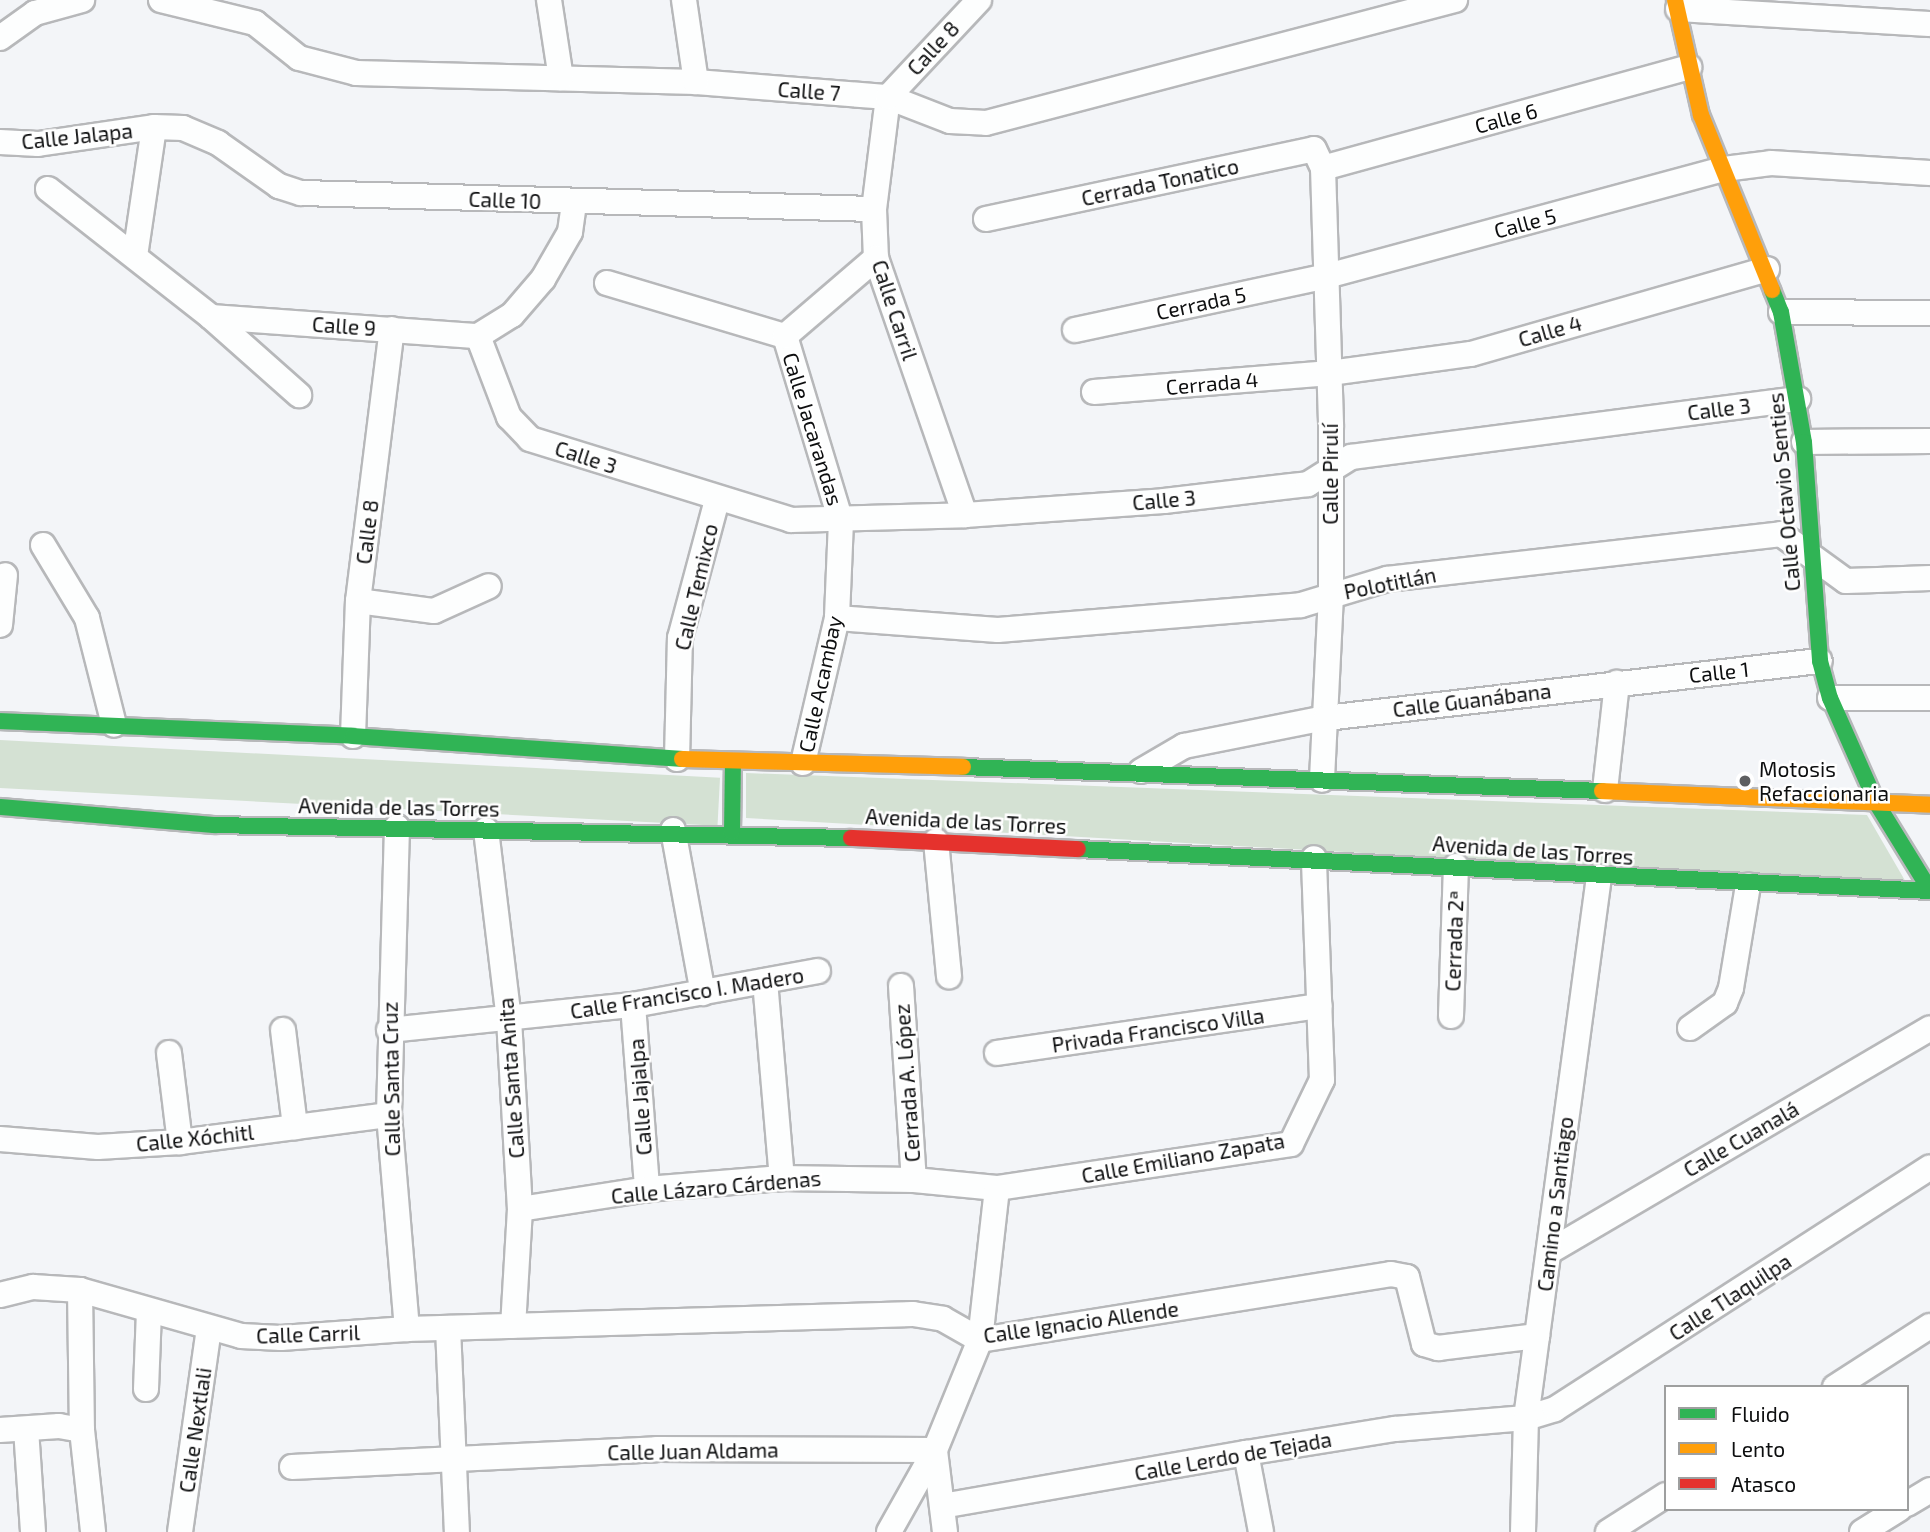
<!DOCTYPE html>
<html>
<head>
<meta charset="utf-8">
<style>
  body { margin:0 }
  #map { position:relative; width:1930px; height:1532px; overflow:hidden; background:#f3f5f8; font-family:"Exo 2",sans-serif }
  div>[style] { position:absolute }
  [style*='--x'] { left:calc(var(--x)*1px); top:calc(var(--y)*1px); width:calc(var(--w)*1px); rotate:calc(var(--a)*1deg) }
  .green>* { inset:0; background:#d4e1d3; transform-origin:0 0 }
  .roads { filter:drop-shadow(2px 0 #b7b8ba) drop-shadow(-2px 0 #b7b8ba) drop-shadow(0 2px #b7b8ba) drop-shadow(0 -2px #b7b8ba) }
  .street>* { height:24px; margin:-12px; padding:0 12px; transform-origin:12px; border-radius:12px; background:#fdfefe }
  .fast>* { height:16px; margin:-8px; padding:0 8px; transform-origin:8px; border-radius:8px; background:#30b455 }
  .slow>* { height:16px; margin:-8px; padding:0 8px; transform-origin:8px; border-radius:8px; background:#ff9f0a }
  .jam>* { height:16px; margin:-8px; padding:0 8px; transform-origin:8px; border-radius:8px; background:#e5322d }
  .dots>* { width:19px; height:19px; translate:-50% -50%; box-sizing:border-box; border:4px solid #fff; border-radius:50% }
  span { translate:-50% -50%; white-space:nowrap; text-align:center; line-height:1.15; -webkit-text-stroke:5px #fff; paint-order:stroke }
  .street-label { font-size:21px; color:#0d0e0f }
  .poi-label { font-size:21px; color:#0d0e0f }
  .left { translate:0 -50%; text-align:left }
  .legend { position:absolute; left:1664px; top:1385px; width:245px; height:126px; box-sizing:border-box; background:#fff; border:2px solid #9e9f9f; margin:0; padding:9px 12px; list-style:none; font-size:21px; color:#0d0e0f }
  .legend li { display:flex; align-items:center; gap:14px; height:35px }
  .legend b { width:35px; border:2px solid #9e9f9f }
</style>
</head>
<body>
<div id="map">
  <div class="green">
    <i style="left:0;top:740px;width:721px;height:48px;rotate:3deg"></i>
    <i style="clip-path:polygon(746px 773px,1867px 815px,1907px 884px,746px 818px)"></i>
  </div>
  <div class="roads">
    <div class="street">
      <i style="--x:161;--y:0;--w:97;--a:13.7"></i>
      <i style="--x:255;--y:23;--w:56;--a:38.5"></i>
      <i style="--x:299;--y:58;--w:59;--a:14.7"></i>
      <i style="--x:356;--y:73;--w:340;--a:1.5"></i>
      <i style="--x:696;--y:82;--w:193;--a:4.5"></i>
      <i style="--x:888;--y:97;--w:66;--a:21.2"></i>
      <i style="--x:950;--y:121;--w:36;--a:3"></i>
      <i style="--x:986;--y:123;--w:485;--a:-14.7"></i>
      <i style="--x:549;--y:0;--w:79;--a:81.3"></i>
      <i style="--x:684;--y:0;--w:83;--a:81.7"></i>
      <i style="--x:1678;--y:9;--w:252;--a:3.4"></i>
      <i style="--x:0;--y:38;--w:43;--a:-35.5"></i>
      <i style="--x:35;--y:13;--w:49;--a:-15.5"></i>
      <i style="--x:888;--y:97;--w:113;--a:97.1"></i>
      <i style="--x:874;--y:209;--w:49;--a:87.7"></i>
      <i style="--x:876;--y:258;--w:272;--a:70.9"></i>
      <i style="--x:888;--y:97;--w:133;--a:-46.8"></i>
      <i style="--x:0;--y:142;--w:38;--a:3"></i>
      <i style="--x:38;--y:144;--w:117;--a:-8.3"></i>
      <i style="--x:154;--y:127;--w:29;--a:2"></i>
      <i style="--x:183;--y:128;--w:38;--a:23"></i>
      <i style="--x:218;--y:143;--w:75;--a:35.2"></i>
      <i style="--x:279;--y:186;--w:23;--a:18"></i>
      <i style="--x:301;--y:193;--w:573;--a:1.6"></i>
      <i style="--x:1323;--y:168;--w:380;--a:-15.4"></i>
      <i style="--x:48;--y:189;--w:207;--a:38.1"></i>
      <i style="--x:211;--y:317;--w:118;--a:41.6"></i>
      <i style="--x:986;--y:219;--w:335;--a:-12"></i>
      <i style="--x:1314;--y:149;--w:21;--a:65"></i>
      <i style="--x:1323;--y:168;--w:259;--a:88.2"></i>
      <i style="--x:1331;--y:427;--w:168;--a:90"></i>
      <i style="--x:1331;--y:595;--w:185;--a:92.8"></i>
      <i style="--x:135;--y:256;--w:130;--a:-81.6"></i>
      <i style="--x:607;--y:283;--w:186;--a:16.6"></i>
      <i style="--x:1781;--y:312;--w:149;--a:0.4"></i>
      <i style="--x:211;--y:317;--w:268;--a:4.1"></i>
      <i style="--x:1075;--y:330;--w:258;--a:-12.1"></i>
      <i style="--x:1327;--y:276;--w:411;--a:-15.1"></i>
      <i style="--x:1724;--y:169;--w:47;--a:-7.3"></i>
      <i style="--x:1771;--y:163;--w:159;--a:3.6"></i>
      <i style="--x:478;--y:336;--w:87;--a:69.1"></i>
      <i style="--x:509;--y:417;--w:30;--a:46"></i>
      <i style="--x:530;--y:439;--w:273;--a:17.2"></i>
      <i style="--x:791;--y:520;--w:174;--a:-1.6"></i>
      <i style="--x:965;--y:515;--w:199;--a:-4"></i>
      <i style="--x:1164;--y:501;--w:145;--a:-6.7"></i>
      <i style="--x:1308;--y:484;--w:51;--a:-32.1"></i>
      <i style="--x:1351;--y:457;--w:451;--a:-7.4"></i>
      <i style="--x:478;--y:336;--w:40;--a:-32"></i>
      <i style="--x:512;--y:315;--w:48;--a:-49.3"></i>
      <i style="--x:543;--y:279;--w:54;--a:-60.1"></i>
      <i style="--x:570;--y:232;--w:30;--a:-82"></i>
      <i style="--x:785;--y:336;--w:193;--a:73.2"></i>
      <i style="--x:841;--y:521;--w:97;--a:92.4"></i>
      <i style="--x:837;--y:618;--w:149;--a:103.2"></i>
      <i style="--x:785;--y:336;--w:120;--a:-40.6"></i>
      <i style="--x:1094;--y:392;--w:237;--a:-4.6"></i>
      <i style="--x:1330;--y:373;--w:142;--a:-7.7"></i>
      <i style="--x:1471;--y:354;--w:308;--a:-16"></i>
      <i style="--x:1804;--y:442;--w:126;--a:-0.5"></i>
      <i style="--x:43;--y:545;--w:85;--a:58.9"></i>
      <i style="--x:87;--y:618;--w:110;--a:75.8"></i>
      <i style="--x:358;--y:601;--w:77;--a:7.5"></i>
      <i style="--x:434;--y:611;--w:60;--a:-24.4"></i>
      <i style="--x:837;--y:618;--w:161;--a:4.3"></i>
      <i style="--x:998;--y:630;--w:304;--a:-4.7"></i>
      <i style="--x:1301;--y:605;--w:90;--a:-16.8"></i>
      <i style="--x:1387;--y:579;--w:397;--a:-6.5"></i>
      <i style="--x:1781;--y:534;--w:80;--a:35.9"></i>
      <i style="--x:1846;--y:581;--w:84;--a:-2"></i>
      <i style="--x:0;--y:625;--w:50;--a:-84.3"></i>
      <i style="--x:1830;--y:698;--w:100;--a:0"></i>
      <i style="--x:353;--y:736;--w:135;--a:-87.9"></i>
      <i style="--x:358;--y:601;--w:274;--a:-82.9"></i>
      <i style="--x:677;--y:759;--w:121;--a:-88.6"></i>
      <i style="--x:680;--y:638;--w:143;--a:-75"></i>
      <i style="--x:1141;--y:771;--w:50;--a:-30.2"></i>
      <i style="--x:1184;--y:746;--w:145;--a:-11.2"></i>
      <i style="--x:1326;--y:718;--w:497;--a:-6.6"></i>
      <i style="--x:1605;--y:790;--w:108;--a:-83.6"></i>
      <i style="--x:397;--y:827;--w:288;--a:91.6"></i>
      <i style="--x:389;--y:1115;--w:215;--a:85.2"></i>
      <i style="--x:486;--y:830;--w:190;--a:83.1"></i>
      <i style="--x:509;--y:1019;--w:190;--a:86.7"></i>
      <i style="--x:520;--y:1209;--w:117;--a:93.4"></i>
      <i style="--x:673;--y:830;--w:166;--a:79.6"></i>
      <i style="--x:936;--y:841;--w:136;--a:84.5"></i>
      <i style="--x:765;--y:981;--w:198;--a:85.1"></i>
      <i style="--x:901;--y:986;--w:194;--a:86.2"></i>
      <i style="--x:633;--y:1005;--w:185;--a:85.6"></i>
      <i style="--x:1451;--y:1016;--w:150;--a:-88.1"></i>
      <i style="--x:1690;--y:1028;--w:43;--a:-35.5"></i>
      <i style="--x:1725;--y:1003;--w:16;--a:-68"></i>
      <i style="--x:1731;--y:988;--w:104;--a:-80.6"></i>
      <i style="--x:283;--y:1030;--w:98;--a:82.9"></i>
      <i style="--x:389;--y:1030;--w:245;--a:-5.9"></i>
      <i style="--x:633;--y:1005;--w:188;--a:-10.4"></i>
      <i style="--x:169;--y:1053;--w:90;--a:83"></i>
      <i style="--x:997;--y:1053;--w:326;--a:-8.3"></i>
      <i style="--x:0;--y:1139;--w:98;--a:4.7"></i>
      <i style="--x:98;--y:1147;--w:82;--a:-3.5"></i>
      <i style="--x:180;--y:1142;--w:211;--a:-7.4"></i>
      <i style="--x:520;--y:1209;--w:129;--a:-8.9"></i>
      <i style="--x:647;--y:1189;--w:135;--a:-4.7"></i>
      <i style="--x:782;--y:1178;--w:132;--a:0.9"></i>
      <i style="--x:914;--y:1180;--w:83;--a:5.5"></i>
      <i style="--x:997;--y:1188;--w:297;--a:-8.5"></i>
      <i style="--x:1291;--y:1144;--w:71;--a:-64.2"></i>
      <i style="--x:1322;--y:1080;--w:222;--a:-92.1"></i>
      <i style="--x:1552;--y:1250;--w:438;--a:-30.4"></i>
      <i style="--x:80;--y:1290;--w:140;--a:89.2"></i>
      <i style="--x:82;--y:1430;--w:103;--a:83.8"></i>
      <i style="--x:0;--y:1295;--w:34;--a:-14"></i>
      <i style="--x:33;--y:1287;--w:47;--a:3.7"></i>
      <i style="--x:80;--y:1290;--w:167;--a:15.9"></i>
      <i style="--x:241;--y:1336;--w:40;--a:2.9"></i>
      <i style="--x:281;--y:1338;--w:126;--a:-4.1"></i>
      <i style="--x:407;--y:1329;--w:506;--a:-1.7"></i>
      <i style="--x:913;--y:1314;--w:30;--a:9"></i>
      <i style="--x:943;--y:1319;--w:43;--a:29.6"></i>
      <i style="--x:980;--y:1340;--w:416;--a:-9.1"></i>
      <i style="--x:1391;--y:1274;--w:16;--a:11"></i>
      <i style="--x:1407;--y:1277;--w:69;--a:75.8"></i>
      <i style="--x:1424;--y:1344;--w:15;--a:16"></i>
      <i style="--x:1438;--y:1348;--w:100;--a:-6.9"></i>
      <i style="--x:448;--y:1328;--w:204;--a:87.5"></i>
      <i style="--x:1835;--y:1387;--w:113;--a:-32.7"></i>
      <i style="--x:146;--y:1389;--w:77;--a:-87.8"></i>
      <i style="--x:26;--y:1429;--w:103;--a:86.1"></i>
      <i style="--x:0;--y:1430;--w:59;--a:-3.9"></i>
      <i style="--x:59;--y:1426;--w:23;--a:10"></i>
      <i style="--x:1246;--y:1453;--w:80;--a:79.2"></i>
      <i style="--x:292;--y:1467;--w:365;--a:-2.8"></i>
      <i style="--x:657;--y:1449;--w:278;--a:0.2"></i>
      <i style="--x:935;--y:1450;--w:94;--a:119.3"></i>
      <i style="--x:1907;--y:1504;--w:27;--a:-31"></i>
      <i style="--x:942;--y:1506;--w:309;--a:-9.9"></i>
      <i style="--x:1246;--y:1453;--w:151;--a:-9.2"></i>
      <i style="--x:1395;--y:1429;--w:131;--a:-4.8"></i>
      <i style="--x:1526;--y:1418;--w:30;--a:-17"></i>
      <i style="--x:1555;--y:1409;--w:446;--a:-32.8"></i>
      <i style="--x:180;--y:1532;--w:206;--a:-81.9"></i>
      <i style="--x:945;--y:1532;--w:83;--a:-97"></i>
      <i style="--x:935;--y:1450;--w:119;--a:-67.8"></i>
      <i style="--x:980;--y:1340;--w:153;--a:-83.6"></i>
      <i style="--x:1523;--y:1532;--w:114;--a:-88.5"></i>
      <i style="--x:1526;--y:1418;--w:546;--a:-82.32"></i>
      <i style="--x:1608;--y:1532;--w:69;--a:-32.5"></i>
      <i style="--x:1862;--y:1532;--w:44;--a:-31.9"></i>
    </div>
    <div class="fast">
      <i style="--x:1772;--y:290;--w:24;--a:68"></i>
      <i style="--x:1781;--y:312;--w:132;--a:80"></i>
      <i style="--x:1804;--y:442;--w:220;--a:85.8"></i>
      <i style="--x:1820;--y:661;--w:38;--a:75"></i>
      <i style="--x:1830;--y:698;--w:116;--a:66.1"></i>
      <i style="--x:1877;--y:804;--w:101;--a:58.4"></i>
      <i style="--x:0;--y:721;--w:353;--a:2.4"></i>
      <i style="--x:353;--y:736;--w:330;--a:4"></i>
      <i style="--x:963;--y:767;--w:639;--a:2.15"></i>
      <i style="--x:0;--y:807;--w:215;--a:4.8"></i>
      <i style="--x:214;--y:825;--w:637;--a:1.17"></i>
      <i style="--x:732;--y:832;--w:71;--a:-89.2"></i>
      <i style="--x:1078;--y:849;--w:853;--a:2.82"></i>
    </div>
    <div class="slow">
      <i style="--x:1675;--y:0;--w:118;--a:77.3"></i>
      <i style="--x:1701;--y:115;--w:189;--a:67.9"></i>
      <i style="--x:682;--y:759;--w:281;--a:1.6"></i>
      <i style="--x:1602;--y:791;--w:328;--a:2.4"></i>
    </div>
    <div class="jam">
      <i style="--x:851;--y:838;--w:227;--a:2.8"></i>
    </div>
  </div>
  <div class="dots">
    <i style="left:1745px;top:781px;background:#5e5f61"></i>
  </div>
  <div class="street-label">
    <span style="left:933px;top:48px;rotate:-47deg">Calle 8</span>
    <span style="left:809px;top:91px;rotate:4deg">Calle 7</span>
    <span style="left:1506px;top:118px;rotate:-15deg">Calle 6</span>
    <span style="left:77px;top:136px;rotate:-6deg">Calle Jalapa</span>
    <span style="left:1160px;top:182px;rotate:-12deg">Cerrada Tonatico</span>
    <span style="left:505px;top:200px;rotate:2deg">Calle 10</span>
    <span style="left:1525px;top:223px;rotate:-15deg">Calle 5</span>
    <span style="left:1201px;top:303px;rotate:-12deg">Cerrada 5</span>
    <span style="left:895px;top:310px;rotate:72deg">Calle Carril</span>
    <span style="left:344px;top:326px;rotate:4deg">Calle 9</span>
    <span style="left:1550px;top:331px;rotate:-16deg">Calle 4</span>
    <span style="left:1212px;top:383px;rotate:-5deg">Cerrada 4</span>
    <span style="left:1719px;top:409px;rotate:-7deg">Calle 3</span>
    <span style="left:813px;top:429px;rotate:73deg">Calle Jacarandas</span>
    <span style="left:586px;top:457px;rotate:18deg">Calle 3</span>
    <span style="left:1330px;top:474px;rotate:-90deg">Calle Pirulí</span>
    <span style="left:1784px;top:492px;rotate:-95deg">Calle Octavio Senties</span>
    <span style="left:1164px;top:500px;rotate:-5deg">Calle 3</span>
    <span style="left:367px;top:532px;rotate:-83deg">Calle 8</span>
    <span style="left:1390px;top:583px;rotate:-11deg">Polotitlán</span>
    <span style="left:696px;top:587px;rotate:-77deg">Calle Temixco</span>
    <span style="left:1719px;top:672px;rotate:-6deg">Calle 1</span>
    <span style="left:820px;top:684px;rotate:-78deg">Calle Acambay</span>
    <span style="left:1472px;top:700px;rotate:-7deg">Calle Guanábana</span>
    <span style="left:399px;top:807px;rotate:1deg">Avenida de las Torres</span>
    <span style="left:966px;top:821px;rotate:3deg">Avenida de las Torres</span>
    <span style="left:1533px;top:850px;rotate:4deg">Avenida de las Torres</span>
    <span style="left:1454px;top:941px;rotate:-88deg">Cerrada 2ª</span>
    <span style="left:687px;top:993px;rotate:-9deg">Calle Francisco I. Madero</span>
    <span style="left:1158px;top:1030px;rotate:-8deg">Privada Francisco Villa</span>
    <span style="left:511px;top:1078px;rotate:-94deg">Calle Santa Anita</span>
    <span style="left:391px;top:1079px;rotate:-91deg">Calle Santa Cruz</span>
    <span style="left:907px;top:1083px;rotate:-94deg">Cerrada A. López</span>
    <span style="left:640px;top:1097px;rotate:-94deg">Calle Jajalpa</span>
    <span style="left:195px;top:1138px;rotate:-6deg">Calle Xóchitl</span>
    <span style="left:1741px;top:1139px;rotate:-30deg">Calle Cuanalá</span>
    <span style="left:1183px;top:1158px;rotate:-10deg">Calle Emiliano Zapata</span>
    <span style="left:716px;top:1187px;rotate:-5deg">Calle Lázaro Cárdenas</span>
    <span style="left:1555px;top:1204px;rotate:-83deg">Camino a Santiago</span>
    <span style="left:1730px;top:1297px;rotate:-33deg">Calle Tlaquilpa</span>
    <span style="left:1081px;top:1322px;rotate:-8deg">Calle Ignacio Allende</span>
    <span style="left:308px;top:1334px;rotate:-2deg">Calle Carril</span>
    <span style="left:195px;top:1430px;rotate:-82deg">Calle Nextlali</span>
    <span style="left:693px;top:1451px;rotate:-1deg">Calle Juan Aldama</span>
    <span style="left:1233px;top:1456px;rotate:-10deg">Calle Lerdo de Tejada</span>
  </div>
  <div class="poi-label">
    <span class="left" style="left:1759px;top:781px">Motosis<br>Refaccionaria</span>
  </div>
  <ul class="legend">
  <li><b style="height:9px;background:#30b455"></b>Fluido</li>
  <li><b style="height:9px;background:#ff9f0a"></b>Lento</li>
  <li><b style="height:9px;background:#e5322d"></b>Atasco</li>
  </ul>
</div>
</body>
</html>
